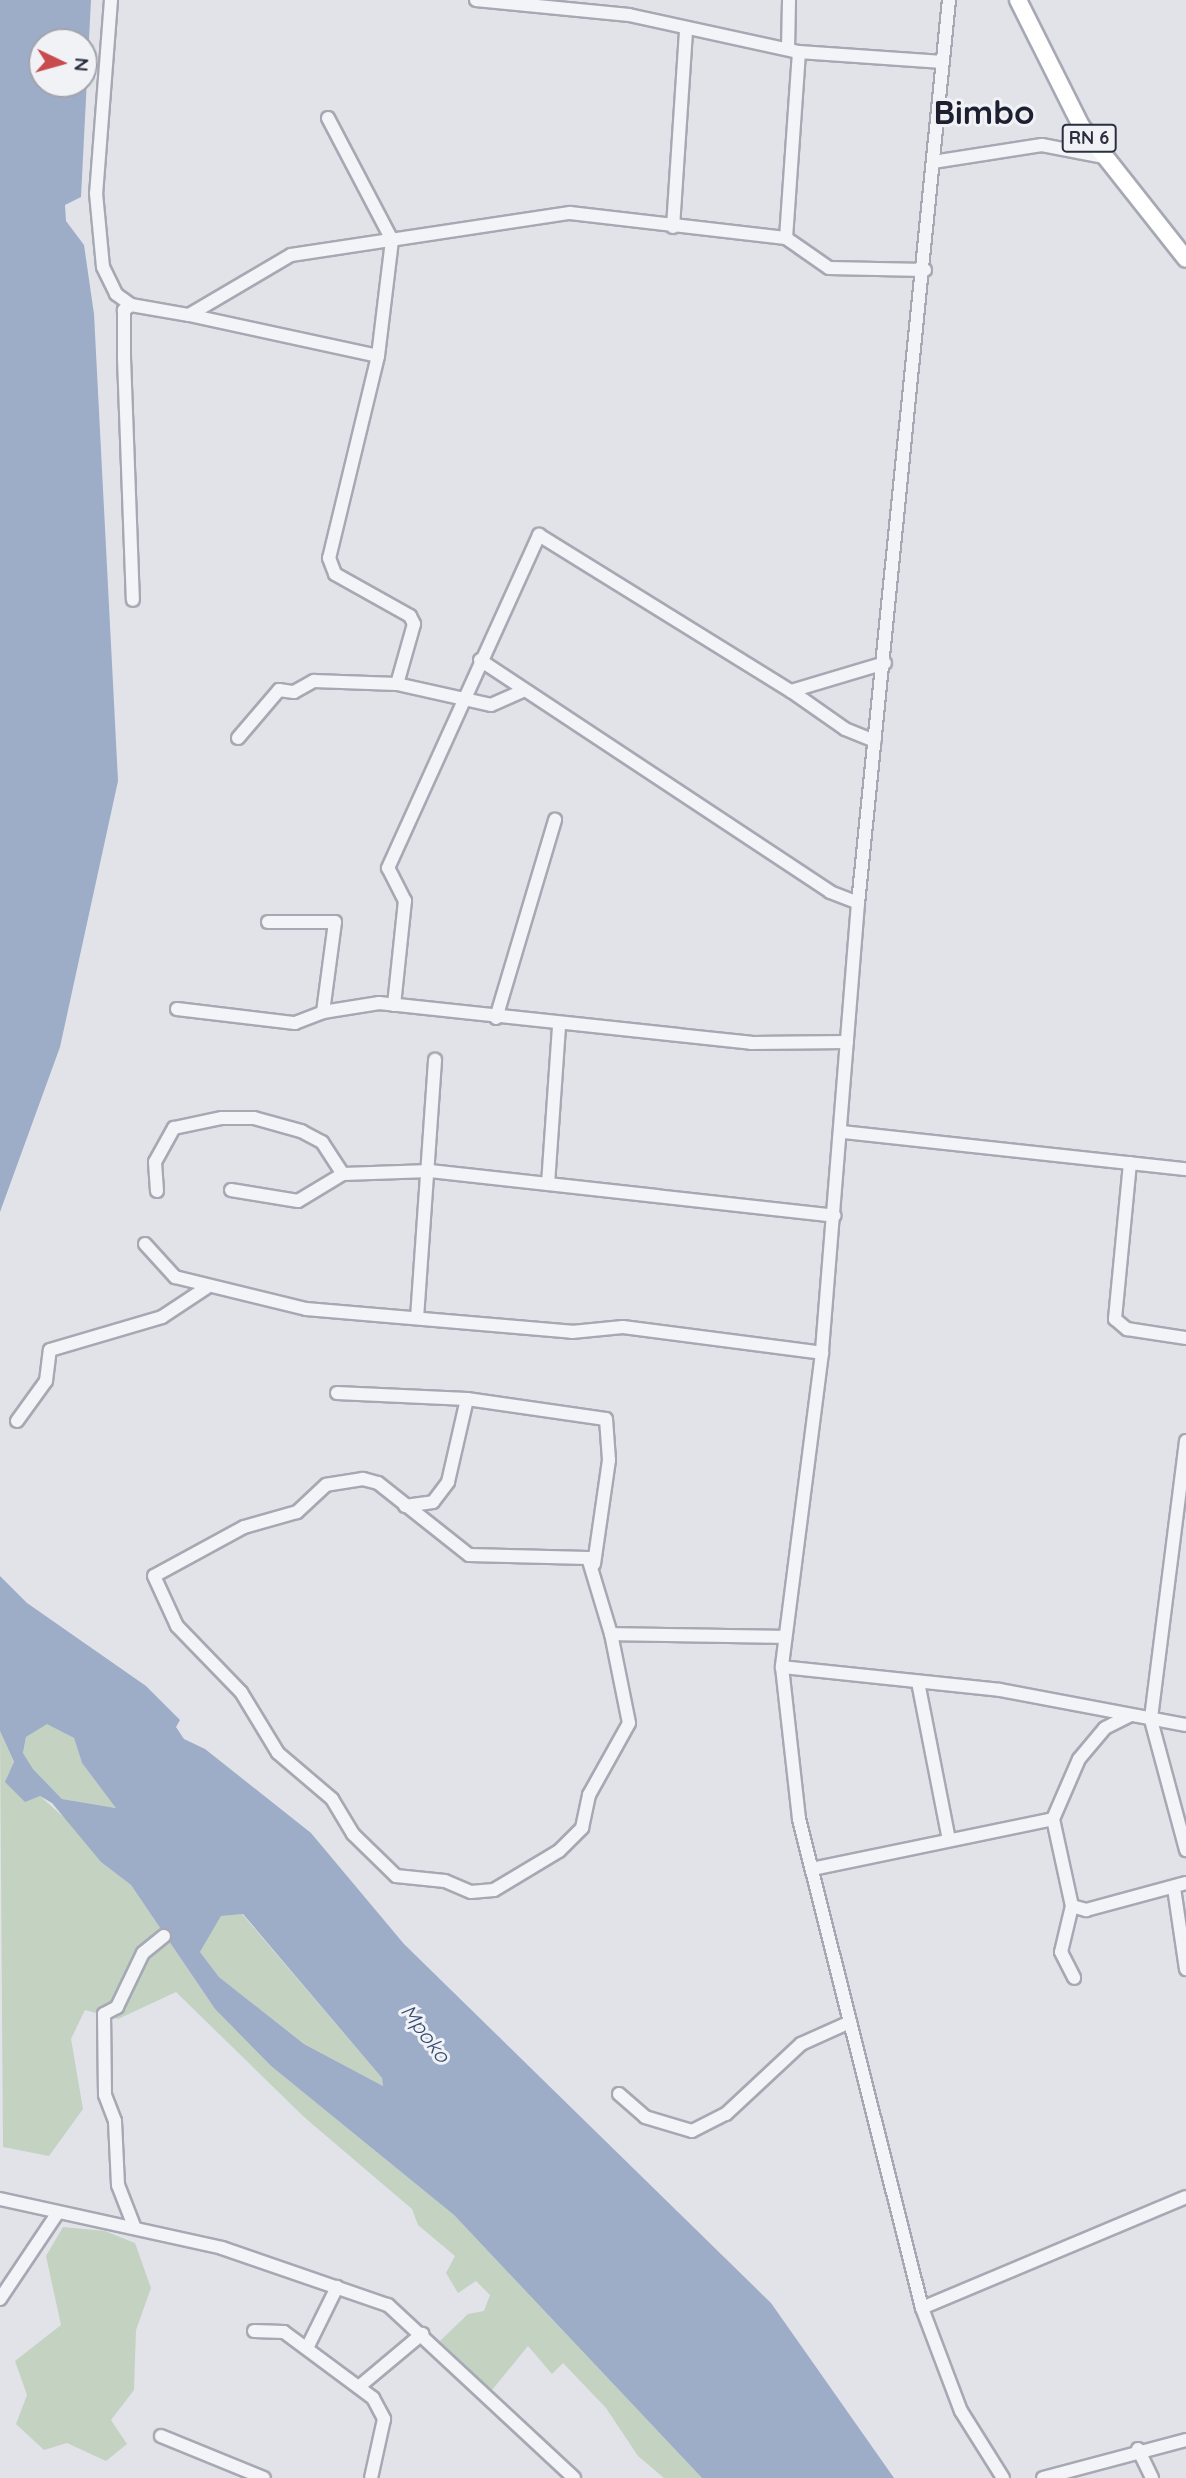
<!DOCTYPE html>
<html>
<head>
<meta charset="utf-8">
<style>
  body { margin:0 }
  #map { position:relative; width:1186px; height:2478px; overflow:hidden; background:#e1e3e9; font-family:Quicksand,sans-serif }
  div>[style] { position:absolute }
  [style*='--x'] { left:calc(var(--x)*1px); top:calc(var(--y)*1px); width:calc(var(--w)*1px); rotate:calc(var(--a)*1deg) }
  .green>* { inset:0; background:#c4d2c2 }
  .water>* { inset:0; background:#9dacc7 }
  .roads { filter:drop-shadow(2px 0 #a6a9b3) drop-shadow(-2px 0 #a6a9b3) drop-shadow(0 2px #a6a9b3) drop-shadow(0 -2px #a6a9b3) }
  .minor>* { height:12px; margin:-6px; padding:0 6px; transform-origin:6px; border-radius:6px; background:#f3f4f7 }
  .major>* { height:16px; margin:-8px; padding:0 8px; transform-origin:8px; border-radius:8px; background:#fff }
  span { translate:-50% -50%; white-space:nowrap; text-align:center; line-height:1.15; -webkit-text-stroke:6px #f0f2f6; paint-order:stroke }
  .shield-label span { padding:2px 5px; background:#f0f2f6; border:2px solid; border-radius:5px; -webkit-text-stroke-width:0 }
  .shield-label { font-size:18px; color:#2a2f40; font-weight:700 }
  .water-label { font-size:21px; color:#364972; font-style:italic }
  .town-label { font-size:33px; color:#1c2031; font-weight:700 }
  .north { position:absolute; left:28px; top:28px; width:70px; height:70px; box-sizing:border-box; background:#f0f2f6; border:2px solid #a1a4ad; border-radius:50%; rotate:95deg; font-size:19px; font-weight:700; line-height:28px; text-align:center; color:#2a2f40 }
  .north::after { content:''; display:block; margin:auto; width:24px; height:32px; background:#c84b4e; clip-path:polygon(50% 0,100% 100%,50% 72%,0 100%) }
</style>
</head>
<body>
<div id="map">
  <div class="green">
    <i style="clip-path:polygon(47px 1723px,74px 1738px,82px 1763px,117px 1808px,62px 1799px,33px 1769px,23px 1753px,26px 1737px)"></i>
    <i style="clip-path:polygon(0 1731px,14px 1763px,40px 1796px,77px 1829px,101px 1862px,131px 1885px,215px 2009px,271px 2066px,454px 2215px,702px 2478px,664px 2478px,638px 2456px,606px 2408px,563px 2363px,552px 2374px,528px 2346px,492px 2390px,440px 2341px,468px 2314px,484px 2311px,490px 2295px,476px 2281px,458px 2293px,446px 2273px,455px 2256px,418px 2225px,412px 2209px,304px 2117px,176px 1992px,118px 2019px,85px 2010px,71px 2039px,83px 2109px,49px 2156px,3px 2147px)"></i>
    <i style="clip-path:polygon(242px 1914px,382px 2078px,383px 2086px,304px 2044px,219px 1977px,200px 1952px,221px 1916px)"></i>
    <i style="clip-path:polygon(63px 2227px,105px 2231px,135px 2243px,151px 2288px,136px 2330px,134px 2390px,111px 2420px,127px 2444px,106px 2461px,67px 2443px,44px 2450px,16px 2424px,27px 2395px,15px 2361px,61px 2325px,46px 2256px)"></i>
  </div>
  <div class="water">
    <i style="clip-path:polygon(evenodd,0 0,91px 0,81px 197px,65px 205px,66px 221px,84px 245px,94px 314px,118px 781px,60px 1047px,0 1212px,0 0,84px 42px,84px 84px,42px 84px,42px 42px,84px 42px)"></i>
    <i style="clip-path:polygon(evenodd,0 1576px,27px 1603px,146px 1686px,180px 1720px,176px 1727px,184px 1739px,205px 1749px,311px 1833px,404px 1944px,771px 2303px,894px 2478px,702px 2478px,454px 2215px,271px 2066px,215px 2009px,131px 1885px,101px 1862px,52px 1803px,40px 1796px,25px 1802px,5px 1782px,14px 1762px,0 1731px,0 1576px,47px 1724px,74px 1738px,82px 1763px,116px 1808px,62px 1799px,33px 1769px,23px 1753px,26px 1737px,47px 1724px,0 1576px,243px 1914px,382px 2078px,383px 2086px,304px 2044px,219px 1977px,200px 1952px,221px 1916px,243px 1914px)"></i>
  </div>
  <div class="roads">
    <div class="minor">
      <i style="--x:111;--y:0;--w:194;--a:94.4"></i>
      <i style="--x:96;--y:193;--w:74;--a:84.6"></i>
      <i style="--x:103;--y:267;--w:30;--a:64"></i>
      <i style="--x:116;--y:294;--w:19;--a:36"></i>
      <i style="--x:131;--y:305;--w:59;--a:9.8"></i>
      <i style="--x:189;--y:315;--w:118;--a:-30.5"></i>
      <i style="--x:291;--y:255;--w:282;--a:-8.6"></i>
      <i style="--x:570;--y:213;--w:217;--a:6.6"></i>
      <i style="--x:786;--y:238;--w:52;--a:34.9"></i>
      <i style="--x:829;--y:268;--w:96;--a:1.2"></i>
      <i style="--x:476;--y:0;--w:154;--a:5.6"></i>
      <i style="--x:629;--y:15;--w:174;--a:12.3"></i>
      <i style="--x:799;--y:52;--w:144;--a:4"></i>
      <i style="--x:949;--y:0;--w:908;--a:95.75"></i>
      <i style="--x:858;--y:903;--w:451;--a:94.6"></i>
      <i style="--x:822;--y:1353;--w:317;--a:97.3"></i>
      <i style="--x:782;--y:1667;--w:153;--a:83.6"></i>
      <i style="--x:799;--y:1819;--w:504;--a:75.88"></i>
      <i style="--x:922;--y:2308;--w:110;--a:69.3"></i>
      <i style="--x:961;--y:2411;--w:79;--a:57.9"></i>
      <i style="--x:788;--y:49;--w:49;--a:-88.8"></i>
      <i style="--x:328;--y:118;--w:138;--a:62.3"></i>
      <i style="--x:933;--y:162;--w:110;--a:-8.9"></i>
      <i style="--x:1042;--y:145;--w:62;--a:11.1"></i>
      <i style="--x:673;--y:227;--w:196;--a:-86.2"></i>
      <i style="--x:786;--y:238;--w:186;--a:-86"></i>
      <i style="--x:131;--y:305;--w:9;--a:144"></i>
      <i style="--x:124;--y:310;--w:48;--a:90"></i>
      <i style="--x:124;--y:358;--w:242;--a:87.9"></i>
      <i style="--x:189;--y:315;--w:193;--a:12.2"></i>
      <i style="--x:378;--y:356;--w:117;--a:-83.1"></i>
      <i style="--x:378;--y:356;--w:208;--a:103.6"></i>
      <i style="--x:329;--y:558;--w:17;--a:69"></i>
      <i style="--x:335;--y:574;--w:86;--a:29.2"></i>
      <i style="--x:410;--y:616;--w:9;--a:63"></i>
      <i style="--x:414;--y:624;--w:62;--a:105.8"></i>
      <i style="--x:480;--y:660;--w:420;--a:33.5"></i>
      <i style="--x:830;--y:892;--w:30;--a:21"></i>
      <i style="--x:791;--y:691;--w:66;--a:35.1"></i>
      <i style="--x:845;--y:729;--w:32;--a:22"></i>
      <i style="--x:238;--y:738;--w:63;--a:-49.5"></i>
      <i style="--x:279;--y:690;--w:15;--a:8"></i>
      <i style="--x:294;--y:692;--w:23;--a:-29"></i>
      <i style="--x:314;--y:681;--w:83;--a:2.1"></i>
      <i style="--x:397;--y:684;--w:96;--a:12.6"></i>
      <i style="--x:491;--y:705;--w:34;--a:-24"></i>
      <i style="--x:268;--y:922;--w:67;--a:0"></i>
      <i style="--x:335;--y:922;--w:91;--a:97.6"></i>
      <i style="--x:394;--y:1005;--w:105;--a:-84"></i>
      <i style="--x:405;--y:901;--w:37;--a:-117"></i>
      <i style="--x:388;--y:868;--w:366;--a:-65.6"></i>
      <i style="--x:539;--y:535;--w:296;--a:31.8"></i>
      <i style="--x:791;--y:691;--w:98;--a:-16.6"></i>
      <i style="--x:177;--y:1009;--w:119;--a:6.8"></i>
      <i style="--x:295;--y:1023;--w:30;--a:-21"></i>
      <i style="--x:323;--y:1012;--w:57;--a:-9.1"></i>
      <i style="--x:379;--y:1003;--w:374;--a:6.1"></i>
      <i style="--x:751;--y:1043;--w:96;--a:-0.6"></i>
      <i style="--x:496;--y:1018;--w:207;--a:-73.4"></i>
      <i style="--x:843;--y:1132;--w:345;--a:6.2"></i>
      <i style="--x:1130;--y:1163;--w:157;--a:95.5"></i>
      <i style="--x:1115;--y:1319;--w:16;--a:40"></i>
      <i style="--x:1127;--y:1329;--w:60;--a:8.7"></i>
      <i style="--x:548;--y:1184;--w:158;--a:-86"></i>
      <i style="--x:231;--y:1190;--w:68;--a:9.3"></i>
      <i style="--x:298;--y:1201;--w:52;--a:-31"></i>
      <i style="--x:343;--y:1174;--w:87;--a:-2"></i>
      <i style="--x:430;--y:1171;--w:407;--a:6.3"></i>
      <i style="--x:157;--y:1191;--w:29;--a:-94"></i>
      <i style="--x:155;--y:1162;--w:39;--a:-61"></i>
      <i style="--x:174;--y:1128;--w:49;--a:-11.8"></i>
      <i style="--x:222;--y:1118;--w:32;--a:0"></i>
      <i style="--x:254;--y:1118;--w:49;--a:15.5"></i>
      <i style="--x:301;--y:1131;--w:24;--a:28"></i>
      <i style="--x:322;--y:1142;--w:38;--a:57"></i>
      <i style="--x:145;--y:1244;--w:45;--a:47.7"></i>
      <i style="--x:175;--y:1277;--w:135;--a:13.7"></i>
      <i style="--x:306;--y:1309;--w:267;--a:4.9"></i>
      <i style="--x:572;--y:1332;--w:51;--a:-5.6"></i>
      <i style="--x:623;--y:1327;--w:201;--a:7.4"></i>
      <i style="--x:417;--y:1318;--w:259;--a:-86"></i>
      <i style="--x:337;--y:1393;--w:130;--a:2.6"></i>
      <i style="--x:467;--y:1399;--w:140;--a:8.2"></i>
      <i style="--x:606;--y:1419;--w:41;--a:85.8"></i>
      <i style="--x:609;--y:1460;--w:105;--a:98.2"></i>
      <i style="--x:17;--y:1421;--w:49;--a:-54.1"></i>
      <i style="--x:46;--y:1381;--w:31;--a:-83"></i>
      <i style="--x:50;--y:1350;--w:117;--a:-16.4"></i>
      <i style="--x:162;--y:1317;--w:53;--a:-33.4"></i>
      <i style="--x:1186;--y:1441;--w:281;--a:97.2"></i>
      <i style="--x:1151;--y:1720;--w:135;--a:74.9"></i>
      <i style="--x:405;--y:1506;--w:28;--a:-8"></i>
      <i style="--x:433;--y:1502;--w:25;--a:-53"></i>
      <i style="--x:448;--y:1482;--w:85;--a:-77.1"></i>
      <i style="--x:611;--y:1634;--w:79;--a:-106.8"></i>
      <i style="--x:588;--y:1558;--w:119;--a:-178.6"></i>
      <i style="--x:469;--y:1555;--w:116;--a:-141.6"></i>
      <i style="--x:378;--y:1483;--w:16;--a:-165"></i>
      <i style="--x:363;--y:1479;--w:37;--a:171"></i>
      <i style="--x:326;--y:1485;--w:40;--a:137"></i>
      <i style="--x:297;--y:1512;--w:55;--a:164.2"></i>
      <i style="--x:244;--y:1527;--w:102;--a:151.4"></i>
      <i style="--x:154;--y:1576;--w:55;--a:65.3"></i>
      <i style="--x:177;--y:1626;--w:92;--a:45.9"></i>
      <i style="--x:241;--y:1692;--w:71;--a:58.8"></i>
      <i style="--x:278;--y:1753;--w:71;--a:40.4"></i>
      <i style="--x:332;--y:1799;--w:41;--a:59"></i>
      <i style="--x:353;--y:1834;--w:60;--a:44.3"></i>
      <i style="--x:396;--y:1876;--w:49;--a:5.8"></i>
      <i style="--x:445;--y:1881;--w:28;--a:23"></i>
      <i style="--x:471;--y:1892;--w:23;--a:-5"></i>
      <i style="--x:494;--y:1890;--w:76;--a:-31"></i>
      <i style="--x:559;--y:1851;--w:33;--a:-45"></i>
      <i style="--x:582;--y:1828;--w:34;--a:-78"></i>
      <i style="--x:589;--y:1795;--w:82;--a:-60.9"></i>
      <i style="--x:629;--y:1723;--w:91;--a:-101.4"></i>
      <i style="--x:611;--y:1634;--w:173;--a:1"></i>
      <i style="--x:782;--y:1667;--w:219;--a:6"></i>
      <i style="--x:1000;--y:1690;--w:189;--a:10.7"></i>
      <i style="--x:918;--y:1682;--w:161;--a:78.9"></i>
      <i style="--x:1053;--y:1819;--w:65;--a:-66.6"></i>
      <i style="--x:1079;--y:1759;--w:40;--a:-50"></i>
      <i style="--x:1105;--y:1728;--w:28;--a:-27"></i>
      <i style="--x:812;--y:1869;--w:246;--a:-11.7"></i>
      <i style="--x:1053;--y:1819;--w:89;--a:77.7"></i>
      <i style="--x:1072;--y:1906;--w:15;--a:16"></i>
      <i style="--x:1086;--y:1910;--w:104;--a:-15.1"></i>
      <i style="--x:1174;--y:1888;--w:82;--a:81.6"></i>
      <i style="--x:1072;--y:1906;--w:47;--a:103.4"></i>
      <i style="--x:1061;--y:1952;--w:29;--a:63"></i>
      <i style="--x:619;--y:2094;--w:35;--a:41"></i>
      <i style="--x:645;--y:2117;--w:49;--a:16.6"></i>
      <i style="--x:692;--y:2131;--w:38;--a:-27"></i>
      <i style="--x:726;--y:2114;--w:103;--a:-43"></i>
      <i style="--x:801;--y:2044;--w:54;--a:-24.2"></i>
      <i style="--x:0;--y:2199;--w:227;--a:12.4"></i>
      <i style="--x:222;--y:2248;--w:176;--a:19"></i>
      <i style="--x:388;--y:2305;--w:254;--a:42.9"></i>
      <i style="--x:134;--y:2226;--w:44;--a:-111.3"></i>
      <i style="--x:118;--y:2185;--w:64;--a:-92.7"></i>
      <i style="--x:115;--y:2121;--w:28;--a:-111"></i>
      <i style="--x:105;--y:2095;--w:81;--a:-90.7"></i>
      <i style="--x:104;--y:2014;--w:15;--a:-28"></i>
      <i style="--x:117;--y:2007;--w:60;--a:-64.3"></i>
      <i style="--x:143;--y:1953;--w:27;--a:-39"></i>
      <i style="--x:0;--y:2299;--w:102;--a:-56.2"></i>
      <i style="--x:922;--y:2308;--w:286;--a:-22.8"></i>
      <i style="--x:254;--y:2331;--w:30;--a:2"></i>
      <i style="--x:284;--y:2332;--w:111;--a:36.6"></i>
      <i style="--x:373;--y:2398;--w:24;--a:62"></i>
      <i style="--x:384;--y:2419;--w:60;--a:102.4"></i>
      <i style="--x:308;--y:2346;--w:66;--a:-63.8"></i>
      <i style="--x:361;--y:2385;--w:80;--a:-39.9"></i>
      <i style="--x:161;--y:2436;--w:111;--a:22.2"></i>
      <i style="--x:1138;--y:2449;--w:32;--a:64"></i>
      <i style="--x:1043;--y:2478;--w:148;--a:-14.9"></i>
    </div>
    <div class="major">
      <i style="--x:1018;--y:0;--w:141;--a:63.4"></i>
      <i style="--x:1081;--y:126;--w:169;--a:51.7"></i>
    </div>
  </div>
  <div class="shield-label">
    <span style="left:1089px;top:138px">RN 6</span>
  </div>
  <div class="water-label">
    <span style="left:426px;top:2033px;rotate:53deg">Mpoko</span>
  </div>
  <div class="town-label">
    <span style="left:984px;top:112px">Bimbo</span>
  </div>
  <div class="north">N</div>
</div>
</body>
</html>
